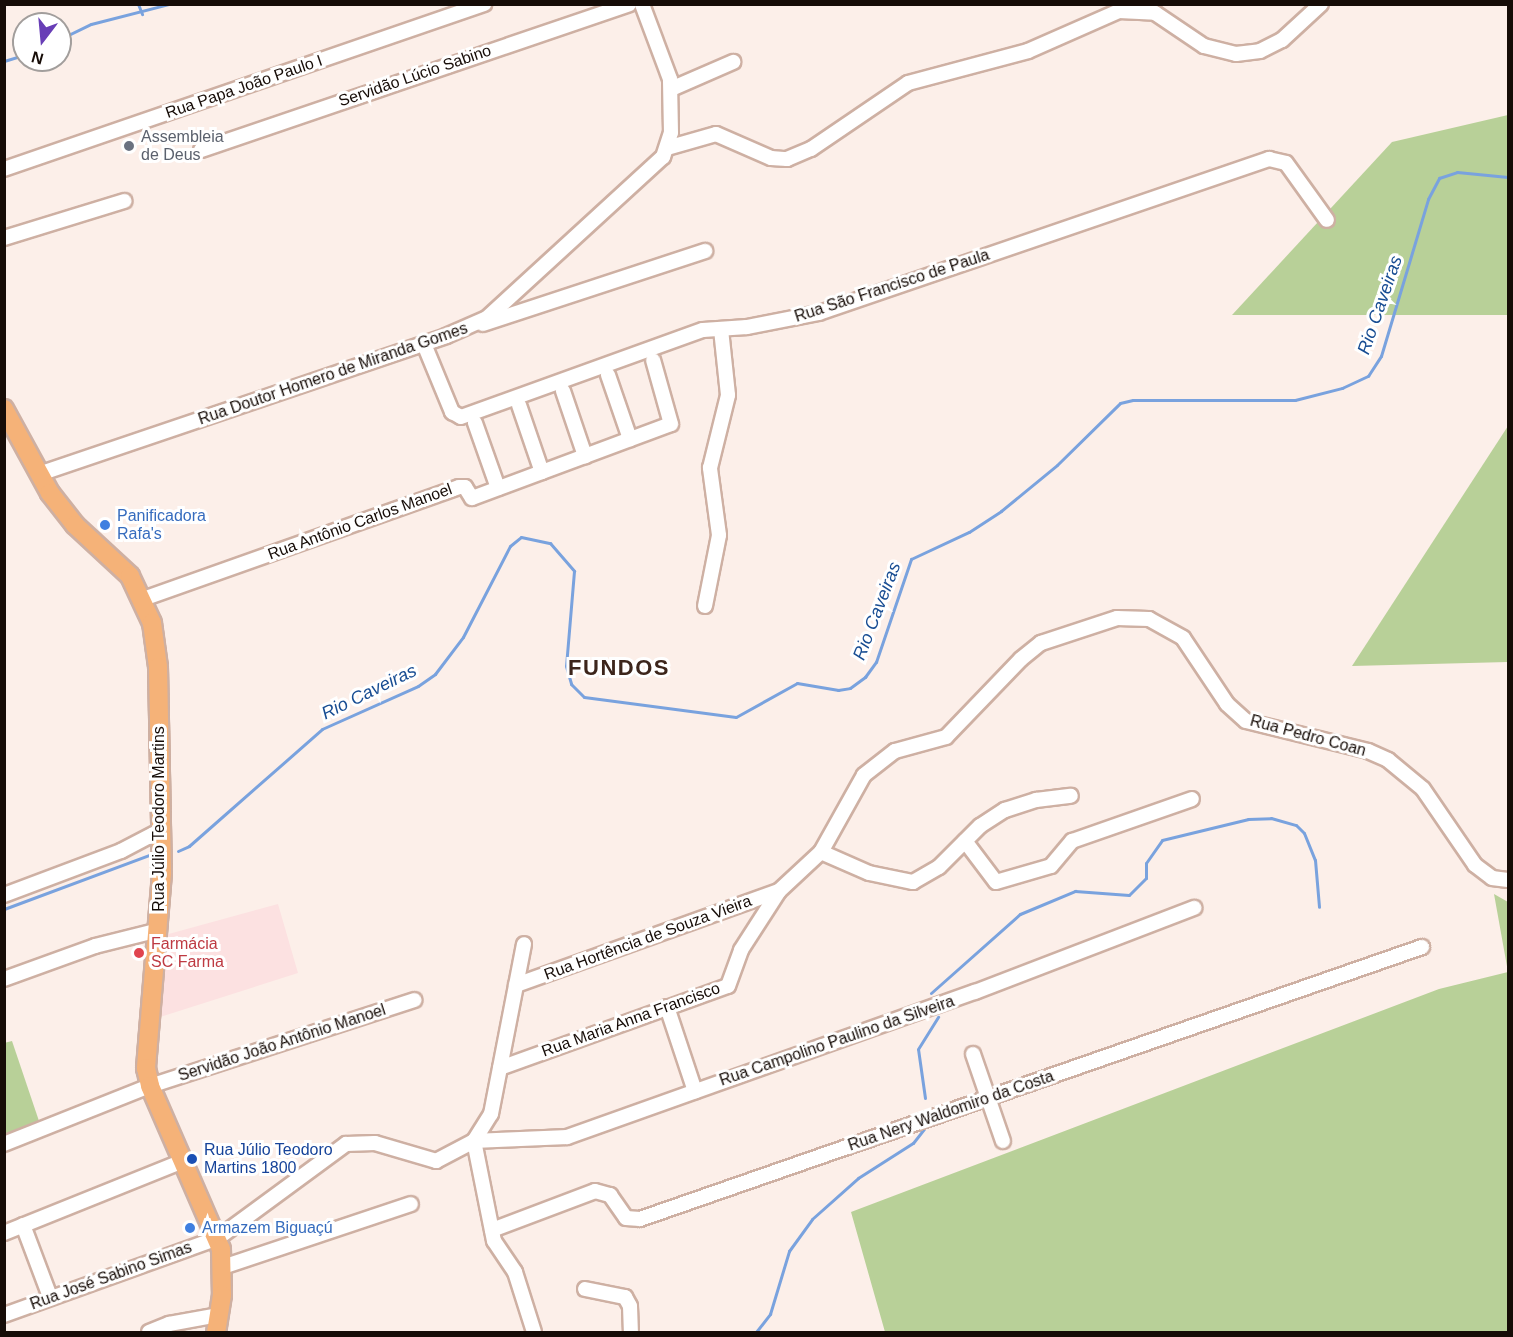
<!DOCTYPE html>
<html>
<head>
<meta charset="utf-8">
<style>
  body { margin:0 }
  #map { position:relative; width:1513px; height:1337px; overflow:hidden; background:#fcefe9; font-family:Arial,sans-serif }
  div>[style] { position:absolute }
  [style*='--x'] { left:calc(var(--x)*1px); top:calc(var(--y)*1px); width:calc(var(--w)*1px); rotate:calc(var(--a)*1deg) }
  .commercial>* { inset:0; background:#fce1e1 }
  .green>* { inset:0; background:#b8d098 }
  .stream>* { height:3px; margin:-1.5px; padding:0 1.5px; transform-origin:1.5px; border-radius:1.5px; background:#79a2de }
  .roads { filter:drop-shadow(2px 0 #ceb0a3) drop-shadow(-2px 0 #ceb0a3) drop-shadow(0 2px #ceb0a3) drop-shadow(0 -2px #ceb0a3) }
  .minor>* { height:14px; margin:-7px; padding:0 7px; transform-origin:7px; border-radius:7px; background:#fff }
  .major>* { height:18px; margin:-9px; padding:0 9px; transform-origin:9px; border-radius:9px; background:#f5b278 }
  .dots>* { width:16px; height:16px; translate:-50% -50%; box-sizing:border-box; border:3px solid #fff; border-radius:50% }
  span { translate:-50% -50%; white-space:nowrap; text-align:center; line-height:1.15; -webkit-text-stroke:6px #fff; paint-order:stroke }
  .street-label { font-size:16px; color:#160c07 }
  .worship-label { font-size:16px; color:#5b616d }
  .left { translate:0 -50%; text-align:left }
  .shop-label { font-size:16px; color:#366cbe }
  .health-label { font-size:16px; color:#be3a42 }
  .transit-label { font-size:16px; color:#164399 }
  .water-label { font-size:18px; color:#184d93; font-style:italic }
  .district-label { font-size:22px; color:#3c251b; font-weight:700; letter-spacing:1.5px }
  .frame { position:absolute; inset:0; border:6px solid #160c07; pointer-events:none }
  .north { position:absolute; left:12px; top:12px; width:60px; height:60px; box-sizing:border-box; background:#fff; border:2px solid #a29e9c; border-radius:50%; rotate:196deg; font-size:16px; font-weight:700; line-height:24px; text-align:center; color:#160c07 }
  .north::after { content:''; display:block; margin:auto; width:21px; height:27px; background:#683eb6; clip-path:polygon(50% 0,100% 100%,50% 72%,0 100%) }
</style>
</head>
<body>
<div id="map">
  <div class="commercial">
    <i style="clip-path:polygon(278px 904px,298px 973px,157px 1018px,165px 935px)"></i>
  </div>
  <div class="green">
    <i style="clip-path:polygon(1508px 115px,1508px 315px,1232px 315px,1392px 142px)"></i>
    <i style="clip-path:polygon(1508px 426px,1508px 662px,1352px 666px)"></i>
    <i style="clip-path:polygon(1494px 894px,1508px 902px,1508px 1332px,885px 1332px,851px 1212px,1439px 989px,1508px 972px)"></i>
    <i style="clip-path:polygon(12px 1041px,40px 1124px,5px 1136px,4px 1043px)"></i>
  </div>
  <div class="stream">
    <i style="--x:138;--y:4;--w:11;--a:68"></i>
    <i style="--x:60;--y:39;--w:34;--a:-26"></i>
    <i style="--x:91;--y:24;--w:81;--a:-14.4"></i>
    <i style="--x:4;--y:61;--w:21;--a:-17"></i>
    <i style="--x:178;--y:851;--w:12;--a:-24"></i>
    <i style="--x:189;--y:846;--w:177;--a:-41.3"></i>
    <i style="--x:322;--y:729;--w:105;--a:-24.1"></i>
    <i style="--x:418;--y:686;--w:21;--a:-35"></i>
    <i style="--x:435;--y:674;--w:46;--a:-52.9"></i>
    <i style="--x:463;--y:637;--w:102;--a:-62.7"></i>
    <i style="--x:510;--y:546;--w:14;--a:-39"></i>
    <i style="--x:521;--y:537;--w:30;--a:12"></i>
    <i style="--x:550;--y:543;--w:37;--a:49"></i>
    <i style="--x:574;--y:571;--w:95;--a:94.8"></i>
    <i style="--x:566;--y:666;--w:19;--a:74"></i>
    <i style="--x:571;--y:684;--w:18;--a:45"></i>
    <i style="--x:584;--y:697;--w:153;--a:7.5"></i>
    <i style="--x:736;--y:717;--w:70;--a:-29.1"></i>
    <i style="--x:797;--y:683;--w:42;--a:9.7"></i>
    <i style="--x:838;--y:690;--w:12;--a:-9"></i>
    <i style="--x:850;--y:688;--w:19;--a:-36"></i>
    <i style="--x:865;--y:677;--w:19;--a:-54"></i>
    <i style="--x:876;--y:662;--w:109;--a:-71.2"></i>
    <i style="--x:911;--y:559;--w:64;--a:-25"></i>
    <i style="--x:969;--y:532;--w:38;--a:-33"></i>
    <i style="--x:1001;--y:511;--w:72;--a:-39.4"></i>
    <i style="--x:1057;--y:465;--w:88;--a:-44.5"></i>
    <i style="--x:1120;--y:403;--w:13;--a:-13"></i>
    <i style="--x:1133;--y:400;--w:162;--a:0"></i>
    <i style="--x:1295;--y:400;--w:49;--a:-14.3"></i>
    <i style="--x:1342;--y:388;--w:29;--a:-25"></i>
    <i style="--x:1368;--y:376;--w:24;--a:-57"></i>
    <i style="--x:1381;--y:356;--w:164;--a:-73.3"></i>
    <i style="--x:1428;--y:199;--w:24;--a:-62"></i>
    <i style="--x:1439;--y:178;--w:19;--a:-18"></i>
    <i style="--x:1457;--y:172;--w:51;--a:5.6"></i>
    <i style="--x:4;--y:909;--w:158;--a:-20.4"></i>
    <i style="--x:931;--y:993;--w:119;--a:-41.6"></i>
    <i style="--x:1020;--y:914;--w:60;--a:-22.7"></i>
    <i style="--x:1075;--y:891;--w:54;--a:4.2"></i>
    <i style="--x:1129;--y:895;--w:24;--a:-45"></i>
    <i style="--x:1146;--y:878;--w:15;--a:-90"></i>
    <i style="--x:1146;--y:863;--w:28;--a:-55"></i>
    <i style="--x:1162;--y:840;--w:89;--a:-13.7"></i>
    <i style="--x:1248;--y:819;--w:23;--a:-2"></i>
    <i style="--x:1271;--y:818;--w:26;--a:16"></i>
    <i style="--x:1296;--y:825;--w:11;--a:45"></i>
    <i style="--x:1304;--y:833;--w:29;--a:68"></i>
    <i style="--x:1315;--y:860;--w:47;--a:85.1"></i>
    <i style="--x:925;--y:1098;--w:49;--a:-98.1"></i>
    <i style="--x:918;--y:1049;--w:38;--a:-58"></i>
    <i style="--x:756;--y:1332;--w:23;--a:-52"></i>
    <i style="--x:770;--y:1314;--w:66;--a:-73.2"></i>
    <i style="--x:789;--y:1251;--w:39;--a:-54"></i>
    <i style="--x:812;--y:1219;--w:62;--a:-41.7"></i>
    <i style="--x:858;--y:1178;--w:65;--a:-32.5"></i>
    <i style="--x:913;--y:1143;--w:18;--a:-52"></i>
  </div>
  <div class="roads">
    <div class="minor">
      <i style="--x:671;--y:89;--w:68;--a:-23.5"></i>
      <i style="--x:667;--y:148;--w:51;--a:-15.9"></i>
      <i style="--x:716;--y:134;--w:60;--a:23.6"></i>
      <i style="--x:771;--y:158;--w:16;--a:4"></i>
      <i style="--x:787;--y:159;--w:26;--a:-23"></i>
      <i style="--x:811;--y:149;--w:117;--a:-34.2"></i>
      <i style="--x:908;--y:83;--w:124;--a:-14.9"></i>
      <i style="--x:1028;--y:51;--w:99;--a:-23.7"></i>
      <i style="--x:1119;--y:11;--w:36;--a:3"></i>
      <i style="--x:1155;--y:13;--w:59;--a:34"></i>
      <i style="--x:1204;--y:46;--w:33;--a:14"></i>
      <i style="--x:1236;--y:54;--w:24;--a:-7"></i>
      <i style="--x:1260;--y:51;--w:25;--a:-27"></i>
      <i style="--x:1282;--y:40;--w:53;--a:-42.7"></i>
      <i style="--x:201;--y:150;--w:452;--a:-18.8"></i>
      <i style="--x:4;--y:169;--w:508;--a:-18.97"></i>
      <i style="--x:4;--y:238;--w:126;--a:-17.1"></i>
      <i style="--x:483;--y:324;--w:234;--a:-18.2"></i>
      <i style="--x:424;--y:344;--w:74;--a:67.6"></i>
      <i style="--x:452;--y:412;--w:10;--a:29"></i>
      <i style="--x:461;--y:417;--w:257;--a:-19.8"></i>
      <i style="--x:703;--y:330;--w:44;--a:-3.9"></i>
      <i style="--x:747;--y:327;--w:73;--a:-11"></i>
      <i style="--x:819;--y:313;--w:476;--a:-18.9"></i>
      <i style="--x:1269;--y:159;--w:17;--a:13"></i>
      <i style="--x:1286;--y:163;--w:70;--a:54.3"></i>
      <i style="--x:608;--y:375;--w:68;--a:71"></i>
      <i style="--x:563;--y:391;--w:69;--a:71.3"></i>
      <i style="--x:519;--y:405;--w:71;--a:71.1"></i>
      <i style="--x:475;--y:423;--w:69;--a:70.5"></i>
      <i style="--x:39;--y:474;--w:430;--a:-18.7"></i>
      <i style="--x:446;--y:336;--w:45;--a:-23.7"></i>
      <i style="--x:487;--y:318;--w:239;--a:-42.5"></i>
      <i style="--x:663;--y:157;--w:25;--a:-72"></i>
      <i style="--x:671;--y:133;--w:54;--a:-91.1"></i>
      <i style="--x:670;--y:79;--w:80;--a:-110.5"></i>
      <i style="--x:143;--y:599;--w:335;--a:-19.5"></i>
      <i style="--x:459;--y:487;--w:6;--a:0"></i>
      <i style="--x:465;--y:487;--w:13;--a:58"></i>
      <i style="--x:472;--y:498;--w:212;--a:-20.4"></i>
      <i style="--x:671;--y:424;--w:66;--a:-105.7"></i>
      <i style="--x:705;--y:606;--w:72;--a:-78.8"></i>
      <i style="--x:719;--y:535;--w:68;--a:-97.7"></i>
      <i style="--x:710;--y:468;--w:75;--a:-76.1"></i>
      <i style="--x:728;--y:395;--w:65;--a:-96.1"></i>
      <i style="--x:965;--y:841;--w:51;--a:52.9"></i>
      <i style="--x:996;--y:882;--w:57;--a:-16.2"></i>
      <i style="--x:1051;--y:866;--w:33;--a:-50"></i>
      <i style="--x:1072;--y:841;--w:127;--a:-19.3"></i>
      <i style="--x:821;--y:852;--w:52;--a:23.6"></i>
      <i style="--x:869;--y:873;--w:45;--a:11.6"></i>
      <i style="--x:913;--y:882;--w:30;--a:-30"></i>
      <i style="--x:939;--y:867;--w:58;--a:-45"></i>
      <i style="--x:980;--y:826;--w:30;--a:-33"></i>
      <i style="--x:1005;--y:810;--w:33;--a:-18"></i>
      <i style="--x:1036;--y:800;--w:35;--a:-7"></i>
      <i style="--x:4;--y:895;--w:125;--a:-20.6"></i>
      <i style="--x:121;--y:851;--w:45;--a:-27.7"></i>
      <i style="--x:4;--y:979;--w:97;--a:-19.9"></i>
      <i style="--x:95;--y:946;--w:66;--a:-14"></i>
      <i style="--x:516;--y:985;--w:279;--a:-19.7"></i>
      <i style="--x:667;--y:1007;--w:89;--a:71.6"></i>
      <i style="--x:973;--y:1054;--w:92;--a:71"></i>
      <i style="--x:500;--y:1068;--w:242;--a:-19.8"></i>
      <i style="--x:728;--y:986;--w:38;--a:-70"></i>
      <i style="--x:741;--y:950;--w:70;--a:-57.2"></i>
      <i style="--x:779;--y:891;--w:57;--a:-42.9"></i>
      <i style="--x:821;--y:852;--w:88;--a:-60.8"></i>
      <i style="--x:864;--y:775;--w:39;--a:-38"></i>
      <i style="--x:895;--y:751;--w:53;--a:-15.4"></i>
      <i style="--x:946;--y:737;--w:108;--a:-46.1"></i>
      <i style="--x:1021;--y:659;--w:26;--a:-39"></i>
      <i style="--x:1041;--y:643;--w:80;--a:-18.2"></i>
      <i style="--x:1117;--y:618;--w:32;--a:2"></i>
      <i style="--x:1149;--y:619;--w:39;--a:29"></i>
      <i style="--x:1183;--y:638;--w:79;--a:56.3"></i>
      <i style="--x:1227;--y:704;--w:25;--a:42"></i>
      <i style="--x:1246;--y:721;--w:126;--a:13.8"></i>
      <i style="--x:1368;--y:751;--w:22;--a:24"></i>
      <i style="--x:1388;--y:760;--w:45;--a:39.6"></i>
      <i style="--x:1423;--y:789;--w:92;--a:55.6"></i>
      <i style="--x:1475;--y:865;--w:21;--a:37"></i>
      <i style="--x:1492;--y:878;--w:16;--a:7"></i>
      <i style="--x:4;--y:1144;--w:157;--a:-21.7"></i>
      <i style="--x:150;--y:1086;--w:278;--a:-18"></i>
      <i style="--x:23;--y:1225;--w:77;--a:69.4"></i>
      <i style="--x:492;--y:1230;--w:110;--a:-20.7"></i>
      <i style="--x:595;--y:1191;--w:16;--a:15"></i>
      <i style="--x:610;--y:1195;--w:28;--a:55"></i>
      <i style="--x:626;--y:1218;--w:14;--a:4"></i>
      <i style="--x:640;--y:1219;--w:828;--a:-19.18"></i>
      <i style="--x:4;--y:1233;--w:193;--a:-21.9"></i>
      <i style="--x:223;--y:1267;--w:198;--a:-18.5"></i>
      <i style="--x:585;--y:1289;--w:41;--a:11.3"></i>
      <i style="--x:625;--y:1297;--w:10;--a:61"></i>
      <i style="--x:630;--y:1306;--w:26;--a:88"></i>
      <i style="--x:4;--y:1315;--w:227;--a:-19.8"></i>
      <i style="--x:218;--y:1238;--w:159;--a:-36.3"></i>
      <i style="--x:346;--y:1144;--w:29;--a:-2"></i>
      <i style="--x:375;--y:1143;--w:64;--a:16.4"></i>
      <i style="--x:436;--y:1161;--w:43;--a:-27.8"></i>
      <i style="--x:474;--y:1141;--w:32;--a:-58"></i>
      <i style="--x:491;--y:1114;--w:173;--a:-79"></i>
      <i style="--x:149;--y:1332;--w:22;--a:-22"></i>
      <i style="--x:169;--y:1324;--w:51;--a:-10.2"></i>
      <i style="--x:534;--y:1332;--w:63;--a:-107.6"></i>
      <i style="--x:515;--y:1272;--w:37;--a:-124"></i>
      <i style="--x:494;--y:1241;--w:102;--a:-101.3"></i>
      <i style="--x:474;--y:1141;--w:93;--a:-2.5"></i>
      <i style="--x:567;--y:1137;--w:433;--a:-19.6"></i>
      <i style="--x:975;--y:992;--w:235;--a:-21"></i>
    </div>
    <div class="major">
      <i style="--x:4;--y:409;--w:96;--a:61.3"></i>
      <i style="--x:50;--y:493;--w:41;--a:52"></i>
      <i style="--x:75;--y:525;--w:75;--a:42.8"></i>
      <i style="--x:130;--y:576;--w:52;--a:64.9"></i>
      <i style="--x:152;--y:623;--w:44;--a:82.2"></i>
      <i style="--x:158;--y:667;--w:206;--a:88.9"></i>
      <i style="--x:162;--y:873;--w:196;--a:94.7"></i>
      <i style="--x:146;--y:1068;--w:18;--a:77"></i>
      <i style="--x:150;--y:1086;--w:178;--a:66.5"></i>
      <i style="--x:221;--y:1249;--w:46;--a:88.8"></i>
      <i style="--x:222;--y:1295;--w:37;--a:99"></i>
    </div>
  </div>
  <div class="dots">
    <i style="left:129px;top:146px;background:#6b7280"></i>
    <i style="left:105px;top:525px;background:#3f7fe0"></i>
    <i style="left:139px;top:953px;background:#e0444e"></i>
    <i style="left:192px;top:1159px;background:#1a4fb4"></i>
    <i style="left:190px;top:1228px;background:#3f7fe0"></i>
  </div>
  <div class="street-label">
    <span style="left:415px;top:76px;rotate:-19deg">Servidão Lúcio Sabino</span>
    <span style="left:244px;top:87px;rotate:-19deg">Rua Papa João Paulo I</span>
    <span style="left:892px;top:286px;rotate:-18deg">Rua São Francisco de Paula</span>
    <span style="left:333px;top:374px;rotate:-19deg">Rua Doutor Homero de Miranda Gomes</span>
    <span style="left:360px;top:522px;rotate:-20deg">Rua Antônio Carlos Manoel</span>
    <span style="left:1308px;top:736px;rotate:15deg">Rua Pedro Coan</span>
    <span style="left:159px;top:819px;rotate:-90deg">Rua Júlio Teodoro Martins</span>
    <span style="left:648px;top:938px;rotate:-20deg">Rua Hortência de Souza Vieira</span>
    <span style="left:631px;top:1020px;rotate:-20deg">Rua Maria Anna Francisco</span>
    <span style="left:837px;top:1041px;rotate:-19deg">Rua Campolino Paulino da Silveira</span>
    <span style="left:282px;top:1043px;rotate:-18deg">Servidão João Antônio Manoel</span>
    <span style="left:951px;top:1111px;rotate:-19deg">Rua Nery Waldomiro da Costa</span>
    <span style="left:111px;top:1276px;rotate:-20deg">Rua José Sabino Simas</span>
  </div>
  <div class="worship-label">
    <span class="left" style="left:141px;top:146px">Assembleia<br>de Deus</span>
  </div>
  <div class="shop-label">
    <span class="left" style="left:117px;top:525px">Panificadora<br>Rafa's</span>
    <span class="left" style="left:202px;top:1228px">Armazem Biguaçú</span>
  </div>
  <div class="health-label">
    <span class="left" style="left:151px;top:953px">Farmácia<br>SC Farma</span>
  </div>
  <div class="transit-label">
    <span class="left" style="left:204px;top:1159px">Rua Júlio Teodoro<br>Martins 1800</span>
  </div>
  <div class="water-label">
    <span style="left:1380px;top:305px;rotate:-71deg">Rio Caveiras</span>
    <span style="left:877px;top:611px;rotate:-69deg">Rio Caveiras</span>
    <span style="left:369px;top:692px;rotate:-26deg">Rio Caveiras</span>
  </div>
  <div class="district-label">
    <span style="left:619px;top:668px">FUNDOS</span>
  </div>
  <div class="frame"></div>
  <div class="north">N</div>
</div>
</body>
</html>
